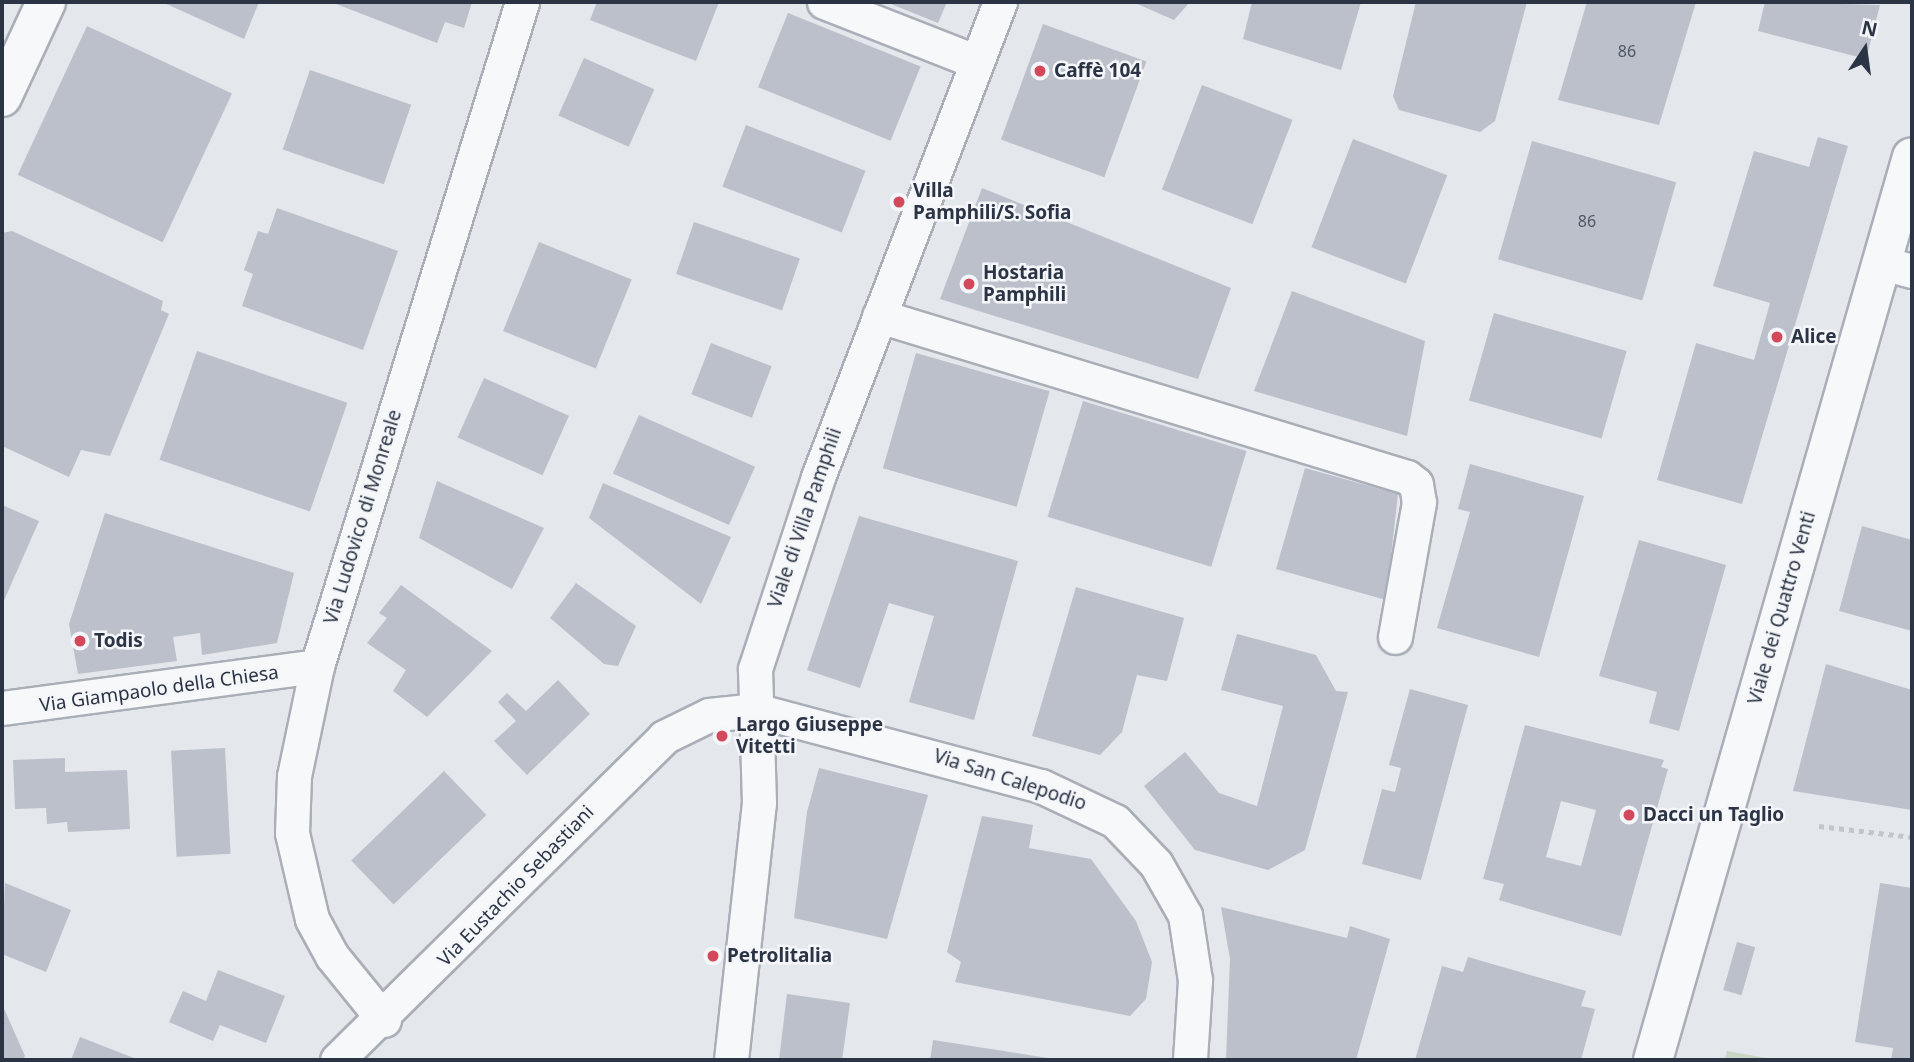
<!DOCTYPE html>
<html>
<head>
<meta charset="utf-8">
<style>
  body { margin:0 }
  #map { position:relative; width:1914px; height:1062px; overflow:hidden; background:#e4e7ec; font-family:"Noto Sans",sans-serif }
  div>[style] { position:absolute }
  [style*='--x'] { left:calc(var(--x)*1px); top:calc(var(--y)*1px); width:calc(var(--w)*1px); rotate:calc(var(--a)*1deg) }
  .green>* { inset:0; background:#c9d6c5 }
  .building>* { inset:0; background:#bbc0ca; transform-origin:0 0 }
  .path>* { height:4.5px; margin-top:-2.25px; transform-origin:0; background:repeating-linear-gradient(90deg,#c2c5cb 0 5px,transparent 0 10px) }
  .roads { filter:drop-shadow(2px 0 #a9aeb7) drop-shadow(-2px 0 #a9aeb7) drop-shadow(0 2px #a9aeb7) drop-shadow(0 -2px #a9aeb7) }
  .minor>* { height:33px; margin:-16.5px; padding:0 16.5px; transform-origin:16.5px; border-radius:16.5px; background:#f7f8fa }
  .tertiary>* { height:38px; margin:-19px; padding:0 19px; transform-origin:19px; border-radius:19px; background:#f7f8fa }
  .dots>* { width:19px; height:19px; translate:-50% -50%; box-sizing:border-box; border:4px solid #f4f6f9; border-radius:50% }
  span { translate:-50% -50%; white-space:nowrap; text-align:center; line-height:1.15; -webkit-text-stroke:5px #f4f6f9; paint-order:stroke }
  .number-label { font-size:16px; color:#4f5766 }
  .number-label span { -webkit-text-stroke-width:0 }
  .poi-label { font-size:19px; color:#2b3445; font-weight:700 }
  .left { translate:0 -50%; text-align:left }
  .street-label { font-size:19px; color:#2b3445 }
  .frame { position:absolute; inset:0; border:4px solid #2b3445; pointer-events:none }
  .north { position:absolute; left:1830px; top:14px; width:70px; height:70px; -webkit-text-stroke:5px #f4f6f9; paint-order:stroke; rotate:13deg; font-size:19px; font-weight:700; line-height:28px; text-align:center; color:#2b3445 }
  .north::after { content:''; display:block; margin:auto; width:24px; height:32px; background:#2b3445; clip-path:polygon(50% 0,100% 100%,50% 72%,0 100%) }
</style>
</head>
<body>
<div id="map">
  <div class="green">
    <i style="clip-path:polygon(1727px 1051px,1777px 1060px,1725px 1060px)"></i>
  </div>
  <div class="building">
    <i style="clip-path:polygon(162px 2px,259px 2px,244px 39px)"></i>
    <i style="clip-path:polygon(331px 2px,472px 2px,464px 28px,445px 22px,437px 43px)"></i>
    <i style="clip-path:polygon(597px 2px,719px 2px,696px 61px,590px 20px)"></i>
    <i style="clip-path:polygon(886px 2px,947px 2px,938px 23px)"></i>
    <i style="clip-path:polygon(1133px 2px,1190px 2px,1174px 20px)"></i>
    <i style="clip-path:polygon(1252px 2px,1361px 2px,1341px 70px,1243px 39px)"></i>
    <i style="clip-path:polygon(1416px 2px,1527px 2px,1495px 121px,1480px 132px,1399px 110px,1393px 96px)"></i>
    <i style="clip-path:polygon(1587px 2px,1696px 2px,1659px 125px,1558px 100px)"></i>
    <i style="clip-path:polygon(1765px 2px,1880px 5px,1866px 59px,1758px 31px)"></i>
    <i style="left:788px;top:13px;width:143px;height:80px;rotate:22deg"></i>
    <i style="left:1043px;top:24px;width:110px;height:123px;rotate:20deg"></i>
    <i style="left:87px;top:26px;width:160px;height:164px;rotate:25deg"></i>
    <i style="left:584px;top:58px;width:77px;height:63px;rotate:24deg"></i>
    <i style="left:310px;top:70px;width:107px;height:84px;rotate:19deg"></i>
    <i style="left:1202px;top:85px;width:97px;height:112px;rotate:21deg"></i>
    <i style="left:746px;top:125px;width:128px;height:66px;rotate:21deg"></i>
    <i style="clip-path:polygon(1818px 137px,1848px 146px,1742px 504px,1657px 480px,1696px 343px,1754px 360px,1770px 303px,1713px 286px,1754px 151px,1809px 167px)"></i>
    <i style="left:1353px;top:139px;width:101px;height:116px;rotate:21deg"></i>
    <i style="left:1532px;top:141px;width:150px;height:123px;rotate:16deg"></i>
    <i style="clip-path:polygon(982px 188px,1231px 288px,1198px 379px,940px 299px)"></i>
    <i style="clip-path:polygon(277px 208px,398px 251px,363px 350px,242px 306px,253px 274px,244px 270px,258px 231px,268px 234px)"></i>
    <i style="left:694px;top:222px;width:112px;height:55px;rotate:19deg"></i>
    <i style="clip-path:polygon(12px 231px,163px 301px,161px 310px,169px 314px,110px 456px,81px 450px,69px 477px,2px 446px,2px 233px)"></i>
    <i style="left:539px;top:242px;width:100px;height:96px;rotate:22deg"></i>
    <i style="clip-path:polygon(1292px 291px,1425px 341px,1407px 436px,1254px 391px)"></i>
    <i style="left:1494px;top:313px;width:138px;height:91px;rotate:16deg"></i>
    <i style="left:711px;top:343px;width:65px;height:55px;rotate:21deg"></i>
    <i style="left:197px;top:351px;width:159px;height:115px;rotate:19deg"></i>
    <i style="left:916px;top:353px;width:139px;height:120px;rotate:16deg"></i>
    <i style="left:484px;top:378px;width:93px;height:65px;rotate:24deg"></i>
    <i style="left:1083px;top:401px;width:171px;height:121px;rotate:17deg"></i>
    <i style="left:639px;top:415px;width:127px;height:64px;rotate:24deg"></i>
    <i style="clip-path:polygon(1470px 464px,1584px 496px,1539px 657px,1437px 628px,1470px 512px,1458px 509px)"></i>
    <i style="clip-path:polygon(1305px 468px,1398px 494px,1386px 600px,1276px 569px)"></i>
    <i style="clip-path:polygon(437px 481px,544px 528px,512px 589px,419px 538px)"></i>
    <i style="clip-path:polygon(603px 483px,731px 537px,701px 604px,589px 518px)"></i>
    <i style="clip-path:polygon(2px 505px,39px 521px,2px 605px)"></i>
    <i style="clip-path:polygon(105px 513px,294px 573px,277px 643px,202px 655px,200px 633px,173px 637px,177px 661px,78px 674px,69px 624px)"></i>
    <i style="clip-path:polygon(859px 516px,1018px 561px,974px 720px,909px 702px,934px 616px,889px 603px,860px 688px,807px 670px)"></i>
    <i style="clip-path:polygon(1862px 526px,1912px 540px,1912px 631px,1839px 611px)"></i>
    <i style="clip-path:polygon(1639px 540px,1726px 565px,1679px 731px,1649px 723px,1657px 692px,1599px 676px)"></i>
    <i style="clip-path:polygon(576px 583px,636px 626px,618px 666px,604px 664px,550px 618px)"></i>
    <i style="clip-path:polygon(401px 585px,492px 651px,427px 717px,393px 691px,406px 670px,367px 643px,387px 618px,379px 613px)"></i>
    <i style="clip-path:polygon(1076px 587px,1184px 618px,1167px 681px,1137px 675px,1122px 732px,1100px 755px,1032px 736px)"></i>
    <i style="clip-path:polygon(1237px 634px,1316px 655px,1336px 691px,1348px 692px,1305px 850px,1268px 870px,1195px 850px,1144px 786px,1185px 752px,1219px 793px,1257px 806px,1283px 706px,1221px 690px)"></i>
    <i style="clip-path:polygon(1826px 664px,1912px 690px,1912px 810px,1793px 791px)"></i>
    <i style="clip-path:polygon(558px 680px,590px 714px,527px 775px,494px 741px,516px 721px,498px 702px,507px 693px,526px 711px)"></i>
    <i style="clip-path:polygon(1410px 689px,1468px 705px,1421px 880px,1362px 864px,1382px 789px,1395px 792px,1401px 768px,1389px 765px)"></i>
    <i style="clip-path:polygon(evenodd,1525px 725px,1664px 760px,1661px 767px,1668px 769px,1621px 936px,1499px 900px,1504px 884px,1483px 879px,1525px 725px,1561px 801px,1596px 810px,1581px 866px,1546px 857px,1561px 801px)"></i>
    <i style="left:225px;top:748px;width:106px;height:54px;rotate:87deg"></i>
    <i style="clip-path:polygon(65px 758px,65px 772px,127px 770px,130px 829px,68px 832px,67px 822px,47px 824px,46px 808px,15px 809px,13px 760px)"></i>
    <i style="clip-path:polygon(819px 768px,928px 795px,887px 939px,794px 918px,807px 812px)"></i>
    <i style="left:444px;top:771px;width:61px;height:129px;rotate:46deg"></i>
    <i style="clip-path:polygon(982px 816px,1033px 825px,1029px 848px,1091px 859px,1136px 921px,1152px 962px,1146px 999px,1130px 1016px,955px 982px,961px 962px,947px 952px)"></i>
    <i style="clip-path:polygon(5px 883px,71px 910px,46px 972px,2px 954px)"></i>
    <i style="clip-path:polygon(1880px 883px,1912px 888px,1912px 1060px,1891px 1060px,1893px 1048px,1855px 1042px)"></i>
    <i style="clip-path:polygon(1221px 907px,1347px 938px,1350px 926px,1390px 939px,1356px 1060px,1226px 1060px,1230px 959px)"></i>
    <i style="left:1737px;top:942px;width:19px;height:50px;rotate:16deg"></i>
    <i style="clip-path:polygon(1468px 957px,1586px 991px,1581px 1006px,1595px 1009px,1581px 1060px,1415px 1060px,1442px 966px,1463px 972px)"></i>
    <i style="clip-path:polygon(218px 970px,285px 996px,266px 1043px,220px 1025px,213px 1041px,169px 1022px,183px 991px,206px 1001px)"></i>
    <i style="clip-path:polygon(787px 994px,850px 1003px,842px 1060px,779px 1060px)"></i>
    <i style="clip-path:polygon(2px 1004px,25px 1056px,23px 1060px,2px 1060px)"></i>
    <i style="clip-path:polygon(80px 1037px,139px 1060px,71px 1060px)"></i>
    <i style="clip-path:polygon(933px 1040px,1054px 1059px,1054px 1060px,930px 1060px)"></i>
  </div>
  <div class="path">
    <i style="--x:1819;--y:826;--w:94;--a:6.7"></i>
  </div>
  <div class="roads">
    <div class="minor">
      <i style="--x:824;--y:2;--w:164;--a:21.4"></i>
      <i style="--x:1882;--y:263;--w:31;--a:15"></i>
      <i style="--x:879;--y:316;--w:552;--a:16.96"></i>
      <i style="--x:1407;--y:477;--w:11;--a:38"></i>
      <i style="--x:1416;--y:484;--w:18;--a:81"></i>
      <i style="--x:1419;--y:502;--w:137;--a:100.1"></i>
      <i style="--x:2;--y:708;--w:318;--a:-7.6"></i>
      <i style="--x:384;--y:1020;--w:82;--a:-129.1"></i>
      <i style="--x:332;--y:956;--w:42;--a:-118.4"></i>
      <i style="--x:312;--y:919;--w:88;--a:-103.1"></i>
      <i style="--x:292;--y:833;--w:57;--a:-88"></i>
      <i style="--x:294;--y:776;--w:112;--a:-78.2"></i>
      <i style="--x:317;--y:666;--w:695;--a:-72.84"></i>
      <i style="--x:337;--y:1060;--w:460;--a:-44.6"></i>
      <i style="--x:664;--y:737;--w:50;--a:-26.1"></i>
      <i style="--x:709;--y:715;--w:46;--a:-6.2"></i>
      <i style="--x:755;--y:710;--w:296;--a:14.9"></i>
      <i style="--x:1041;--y:786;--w:82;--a:25.3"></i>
      <i style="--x:1115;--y:821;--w:59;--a:46.4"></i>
      <i style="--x:1156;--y:864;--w:59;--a:60.4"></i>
      <i style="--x:1185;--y:915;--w:66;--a:81.3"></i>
      <i style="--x:1195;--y:980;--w:80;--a:93.6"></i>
      <i style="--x:731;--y:1060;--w:259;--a:-83.8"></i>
      <i style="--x:759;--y:803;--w:134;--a:-91.7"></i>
      <i style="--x:755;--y:669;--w:202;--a:-71.8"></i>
      <i style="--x:818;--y:477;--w:509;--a:-69.04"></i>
    </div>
    <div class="tertiary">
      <i style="--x:2;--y:97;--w:105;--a:-65.1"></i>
      <i style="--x:1653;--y:1060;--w:939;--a:-74"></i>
    </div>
  </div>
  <div class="dots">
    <i style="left:1040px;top:71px;background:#d1495b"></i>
    <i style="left:899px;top:202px;background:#d1495b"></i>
    <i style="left:969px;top:284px;background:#d1495b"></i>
    <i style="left:1777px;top:337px;background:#d1495b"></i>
    <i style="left:80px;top:641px;background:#d1495b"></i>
    <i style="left:722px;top:736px;background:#d1495b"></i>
    <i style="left:1629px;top:815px;background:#d1495b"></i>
    <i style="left:713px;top:956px;background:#d1495b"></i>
  </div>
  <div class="number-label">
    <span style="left:1627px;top:51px">86</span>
    <span style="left:1587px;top:221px">86</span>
  </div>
  <div class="poi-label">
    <span class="left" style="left:1054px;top:71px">Caffè 104</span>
    <span class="left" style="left:913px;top:202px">Villa<br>Pamphili/S. Sofia</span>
    <span class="left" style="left:983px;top:284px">Hostaria<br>Pamphili</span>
    <span class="left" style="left:1791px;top:337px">Alice</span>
    <span class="left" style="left:94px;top:641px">Todis</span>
    <span class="left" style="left:736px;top:736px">Largo Giuseppe<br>Vitetti</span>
    <span class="left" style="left:1643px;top:815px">Dacci un Taglio</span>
    <span class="left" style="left:727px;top:956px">Petrolitalia</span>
  </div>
  <div class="street-label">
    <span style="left:363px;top:517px;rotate:-73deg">Via Ludovico di Monreale</span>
    <span style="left:805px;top:518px;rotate:-71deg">Viale di Villa Pamphili</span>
    <span style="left:1782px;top:608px;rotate:-74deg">Viale dei Quattro Venti</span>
    <span style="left:159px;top:689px;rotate:-8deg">Via Giampaolo della Chiesa</span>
    <span style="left:1010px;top:780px;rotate:18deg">Via San Calepodio</span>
    <span style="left:516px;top:886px;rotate:-46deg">Via Eustachio Sebastiani</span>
  </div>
  <div class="frame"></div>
  <div class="north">N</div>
</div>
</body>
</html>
